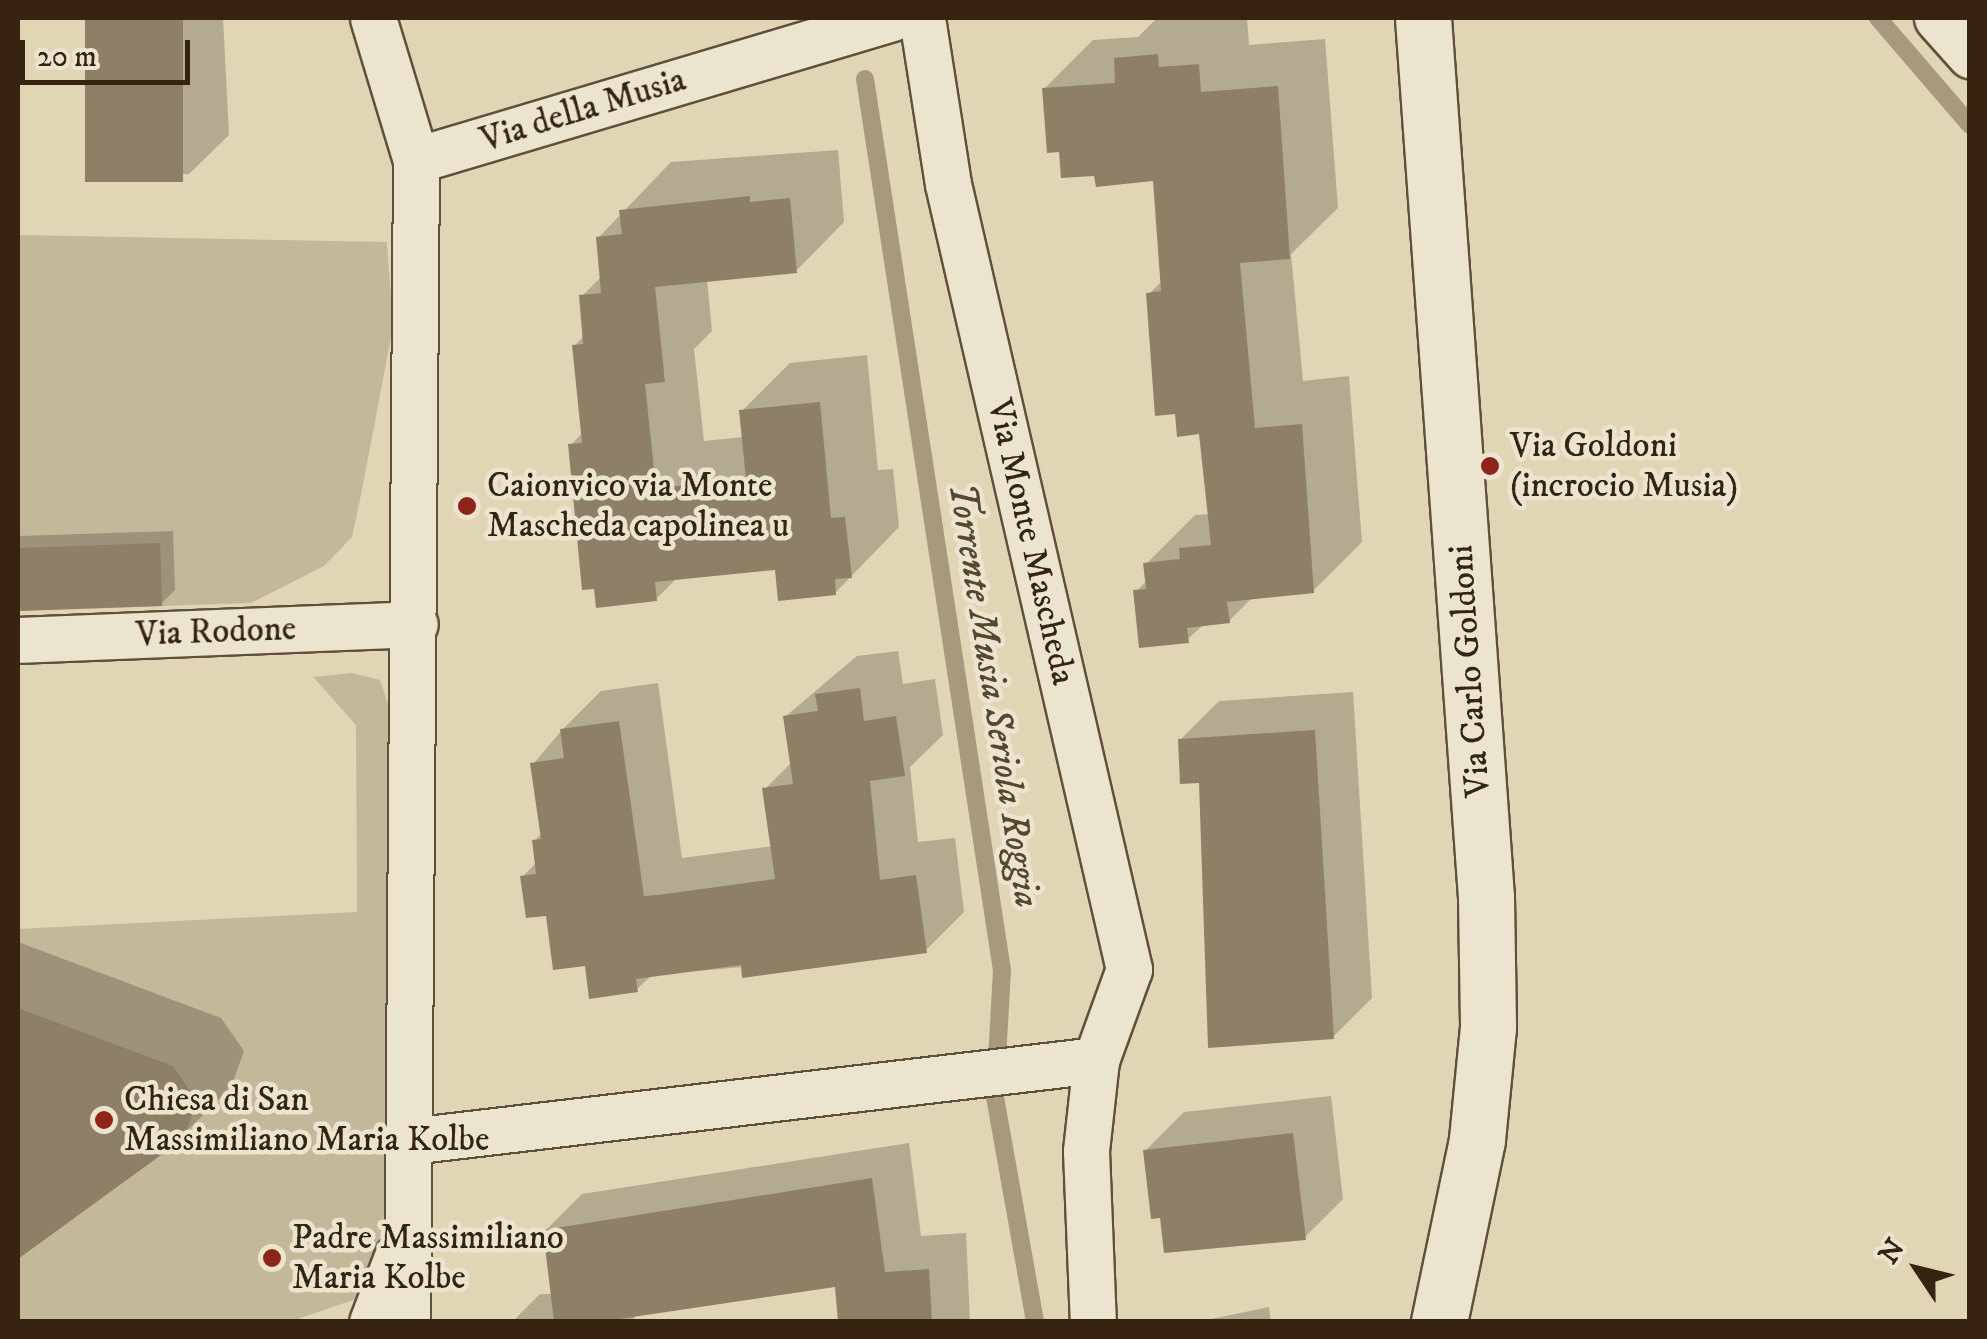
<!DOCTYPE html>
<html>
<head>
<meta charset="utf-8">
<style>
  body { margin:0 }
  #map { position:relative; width:1987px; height:1339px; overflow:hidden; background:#e0d6b5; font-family:"IM FELL DW Pica",serif }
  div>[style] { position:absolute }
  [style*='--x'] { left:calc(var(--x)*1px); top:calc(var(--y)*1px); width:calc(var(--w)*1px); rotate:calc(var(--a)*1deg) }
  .green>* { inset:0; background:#c3b899 }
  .shadow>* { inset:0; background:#0003 }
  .stream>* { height:18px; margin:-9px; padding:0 9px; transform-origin:9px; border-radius:9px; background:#a6997d }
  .building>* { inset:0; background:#8e8066; transform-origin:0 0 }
  .roads { filter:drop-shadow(2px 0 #605039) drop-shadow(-2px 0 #605039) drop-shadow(0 2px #605039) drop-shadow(0 -2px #605039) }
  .minor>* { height:45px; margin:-22.5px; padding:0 22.5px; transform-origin:22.5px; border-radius:22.5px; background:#ebe4cf }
  .tertiary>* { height:55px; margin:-27.5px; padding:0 27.5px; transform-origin:27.5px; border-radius:27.5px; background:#ebe4cf }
  .dots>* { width:28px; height:28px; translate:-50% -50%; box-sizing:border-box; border:5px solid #ebe4cf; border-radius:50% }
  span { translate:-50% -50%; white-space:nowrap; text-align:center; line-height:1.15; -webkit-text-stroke:9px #ebe4cf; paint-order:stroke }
  .street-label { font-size:35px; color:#362310 }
  .poi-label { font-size:35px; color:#362310 }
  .left { translate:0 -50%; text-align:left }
  .water-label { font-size:38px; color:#584631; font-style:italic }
  .frame { position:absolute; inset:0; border:20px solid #362310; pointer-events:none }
  .north { position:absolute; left:1867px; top:1219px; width:100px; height:100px; -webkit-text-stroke:8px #ebe4cf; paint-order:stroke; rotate:305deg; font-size:28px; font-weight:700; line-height:40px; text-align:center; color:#362310 }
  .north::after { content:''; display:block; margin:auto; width:35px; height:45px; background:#362310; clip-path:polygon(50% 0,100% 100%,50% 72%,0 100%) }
  .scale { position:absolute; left:20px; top:40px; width:170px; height:45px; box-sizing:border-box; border:5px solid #362310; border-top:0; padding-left:12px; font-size:30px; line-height:35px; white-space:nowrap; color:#362310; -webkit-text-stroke:8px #ebe4cf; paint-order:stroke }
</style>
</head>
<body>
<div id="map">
  <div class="green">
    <i style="clip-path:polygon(18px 235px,387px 242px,393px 327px,361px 495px,352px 537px,324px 566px,251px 603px,18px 611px)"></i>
    <i style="clip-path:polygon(352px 673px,380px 680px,396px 728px,383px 1253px,359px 1298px,292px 1321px,18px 1322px,18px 929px,357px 912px,356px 725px,313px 677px)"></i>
  </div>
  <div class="shadow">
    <i style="clip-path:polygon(87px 18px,223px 18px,229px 135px,189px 174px,95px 179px)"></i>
    <i style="clip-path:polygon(1157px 18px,1247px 18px,1249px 45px,1325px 39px,1338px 208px,1291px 254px,1303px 381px,1349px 376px,1362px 542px,1313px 591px,1253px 597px,1229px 621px,1204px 624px,1187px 640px,1136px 591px,1148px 580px,1146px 564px,1195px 515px,1210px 514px,1201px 432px,1149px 294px,1163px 280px,1155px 178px,1097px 173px,1062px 149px,1044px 89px,1093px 40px,1138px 37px)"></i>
    <i style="clip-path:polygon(838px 150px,844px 222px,796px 271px,707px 279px,712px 331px,694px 349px,704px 441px,744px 437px,742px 411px,790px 363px,867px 355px,878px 470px,893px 469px,899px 527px,835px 593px,778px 568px,678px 577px,656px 599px,571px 445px,583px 432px,574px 346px,585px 335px,582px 296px,602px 276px,598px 238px,671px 162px)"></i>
    <i style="clip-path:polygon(173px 531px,175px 590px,161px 604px,18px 608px,18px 536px)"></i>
    <i style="clip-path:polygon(898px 651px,903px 684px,935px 679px,943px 735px,910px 767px,918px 842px,955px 838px,964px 912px,925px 951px,652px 975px,636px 990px,587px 963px,523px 876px,537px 862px,534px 841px,542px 833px,533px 764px,562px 730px,601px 691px,658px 683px,682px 858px,773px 846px,765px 789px,792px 762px,786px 716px,857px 656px)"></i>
    <i style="clip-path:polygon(1353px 692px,1372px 998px,1333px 1037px,1180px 740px,1219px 701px)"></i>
    <i style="clip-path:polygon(18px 942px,221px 1018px,244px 1051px,231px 1087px,181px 1137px,18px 1256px)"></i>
    <i style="clip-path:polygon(1331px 1096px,1343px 1199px,1304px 1238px,1145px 1151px,1184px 1112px)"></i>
    <i style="clip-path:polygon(909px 1143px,921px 1236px,966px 1233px,970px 1322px,840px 1322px,838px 1284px,635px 1310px,634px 1322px,512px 1322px,540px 1294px,553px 1294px,545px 1231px,582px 1194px)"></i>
    <i style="clip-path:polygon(1269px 1307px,1271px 1322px,1197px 1322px)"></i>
  </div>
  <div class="stream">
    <i style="--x:1878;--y:18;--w:141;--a:49.3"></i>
    <i style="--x:865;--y:79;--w:901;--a:81.26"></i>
    <i style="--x:1002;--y:970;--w:127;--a:93.2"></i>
    <i style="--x:995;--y:1097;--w:229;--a:79.9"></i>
  </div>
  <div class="building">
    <i style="left:85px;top:18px;width:98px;height:164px"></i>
    <i style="clip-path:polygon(1158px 54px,1159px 67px,1199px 64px,1201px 92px,1278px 86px,1290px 259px,1240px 263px,1255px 428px,1302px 424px,1314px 593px,1227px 602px,1230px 623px,1187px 628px,1189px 643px,1139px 648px,1133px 590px,1146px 589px,1143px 563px,1180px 559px,1179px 548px,1211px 545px,1199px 434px,1177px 437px,1175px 414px,1155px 416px,1146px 293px,1161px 291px,1153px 181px,1096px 187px,1094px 176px,1061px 178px,1059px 152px,1047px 153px,1042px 88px,1115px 83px,1114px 58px)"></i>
    <i style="clip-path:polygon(750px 196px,750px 202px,790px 198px,797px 273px,655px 287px,665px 382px,645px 384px,656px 488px,746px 479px,739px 410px,820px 402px,831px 518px,845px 517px,852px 578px,835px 579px,836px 595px,778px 601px,775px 570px,655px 582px,657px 601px,596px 608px,594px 589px,582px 590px,568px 444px,582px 443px,572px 345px,583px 344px,579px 295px,601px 293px,596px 237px,622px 234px,619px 210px)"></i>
    <i style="left:160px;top:543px;width:63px;height:142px;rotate:88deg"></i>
    <i style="clip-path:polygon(860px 688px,864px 721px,896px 716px,905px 776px,870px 781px,880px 880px,916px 875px,927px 953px,742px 978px,741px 965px,636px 979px,638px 992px,589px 999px,585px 966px,553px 970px,546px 916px,526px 918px,520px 876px,536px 874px,532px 840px,541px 839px,530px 763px,564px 758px,560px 729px,619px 721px,644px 896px,658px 895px,775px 879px,762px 788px,793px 784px,783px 716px,818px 711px,815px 694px)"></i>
    <i style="clip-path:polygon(1315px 730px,1334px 1039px,1208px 1048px,1199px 783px,1180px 784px,1178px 739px)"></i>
    <i style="clip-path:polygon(18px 1008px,173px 1066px,197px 1101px,183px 1139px,18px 1259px)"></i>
    <i style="clip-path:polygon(1293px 1133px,1306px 1240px,1164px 1253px,1160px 1218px,1151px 1219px,1143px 1150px)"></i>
    <i style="clip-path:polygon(872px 1178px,885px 1272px,929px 1269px,932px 1322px,838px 1322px,835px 1287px,599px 1322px,554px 1322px,543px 1230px)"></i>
  </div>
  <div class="roads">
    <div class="minor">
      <i style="--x:373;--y:18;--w:148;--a:73.2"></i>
      <i style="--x:416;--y:160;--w:1162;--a:90.44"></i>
      <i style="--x:922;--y:18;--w:168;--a:81.1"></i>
      <i style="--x:948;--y:184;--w:806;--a:77.02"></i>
      <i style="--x:1129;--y:969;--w:97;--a:109.9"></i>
      <i style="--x:1096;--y:1060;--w:92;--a:96.3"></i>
      <i style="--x:1086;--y:1151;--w:171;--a:87.7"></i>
      <i style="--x:1937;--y:18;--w:50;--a:48.3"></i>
      <i style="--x:416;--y:160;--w:497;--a:-16.6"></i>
      <i style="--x:18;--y:640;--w:397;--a:-2.3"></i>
      <i style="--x:410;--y:1141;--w:691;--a:-6.73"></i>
      <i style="--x:372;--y:1322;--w:70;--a:-69"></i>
    </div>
    <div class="tertiary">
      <i style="--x:1423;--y:18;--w:881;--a:85.9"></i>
      <i style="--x:1486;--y:897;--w:130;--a:89.1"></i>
      <i style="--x:1488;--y:1027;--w:114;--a:95.6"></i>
      <i style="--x:1477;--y:1140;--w:186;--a:101.8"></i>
    </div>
  </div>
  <div class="dots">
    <i style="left:1490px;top:466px;background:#8f2418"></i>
    <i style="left:467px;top:506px;background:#8f2418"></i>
    <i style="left:104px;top:1120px;background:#8f2418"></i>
    <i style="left:272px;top:1258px;background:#8f2418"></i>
  </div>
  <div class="street-label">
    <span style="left:583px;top:110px;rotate:-17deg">Via della Musia</span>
    <span style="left:1031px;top:542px;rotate:77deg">Via Monte Mascheda</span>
    <span style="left:216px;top:632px;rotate:-2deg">Via Rodone</span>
    <span style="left:1470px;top:671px;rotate:-94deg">Via Carlo Goldoni</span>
  </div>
  <div class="poi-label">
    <span class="left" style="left:1510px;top:466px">Via Goldoni<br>(incrocio Musia)</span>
    <span class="left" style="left:487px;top:506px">Caionvico via Monte<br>Mascheda capolinea u</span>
    <span class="left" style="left:124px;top:1120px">Chiesa di San<br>Massimiliano Maria Kolbe</span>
    <span class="left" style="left:292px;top:1258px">Padre Massimiliano<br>Maria Kolbe</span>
  </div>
  <div class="water-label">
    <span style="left:993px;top:695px;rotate:81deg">Torrente Musia Seriola Roggia</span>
  </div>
  <div class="frame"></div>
  <div class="north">N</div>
  <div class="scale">20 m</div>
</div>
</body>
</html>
